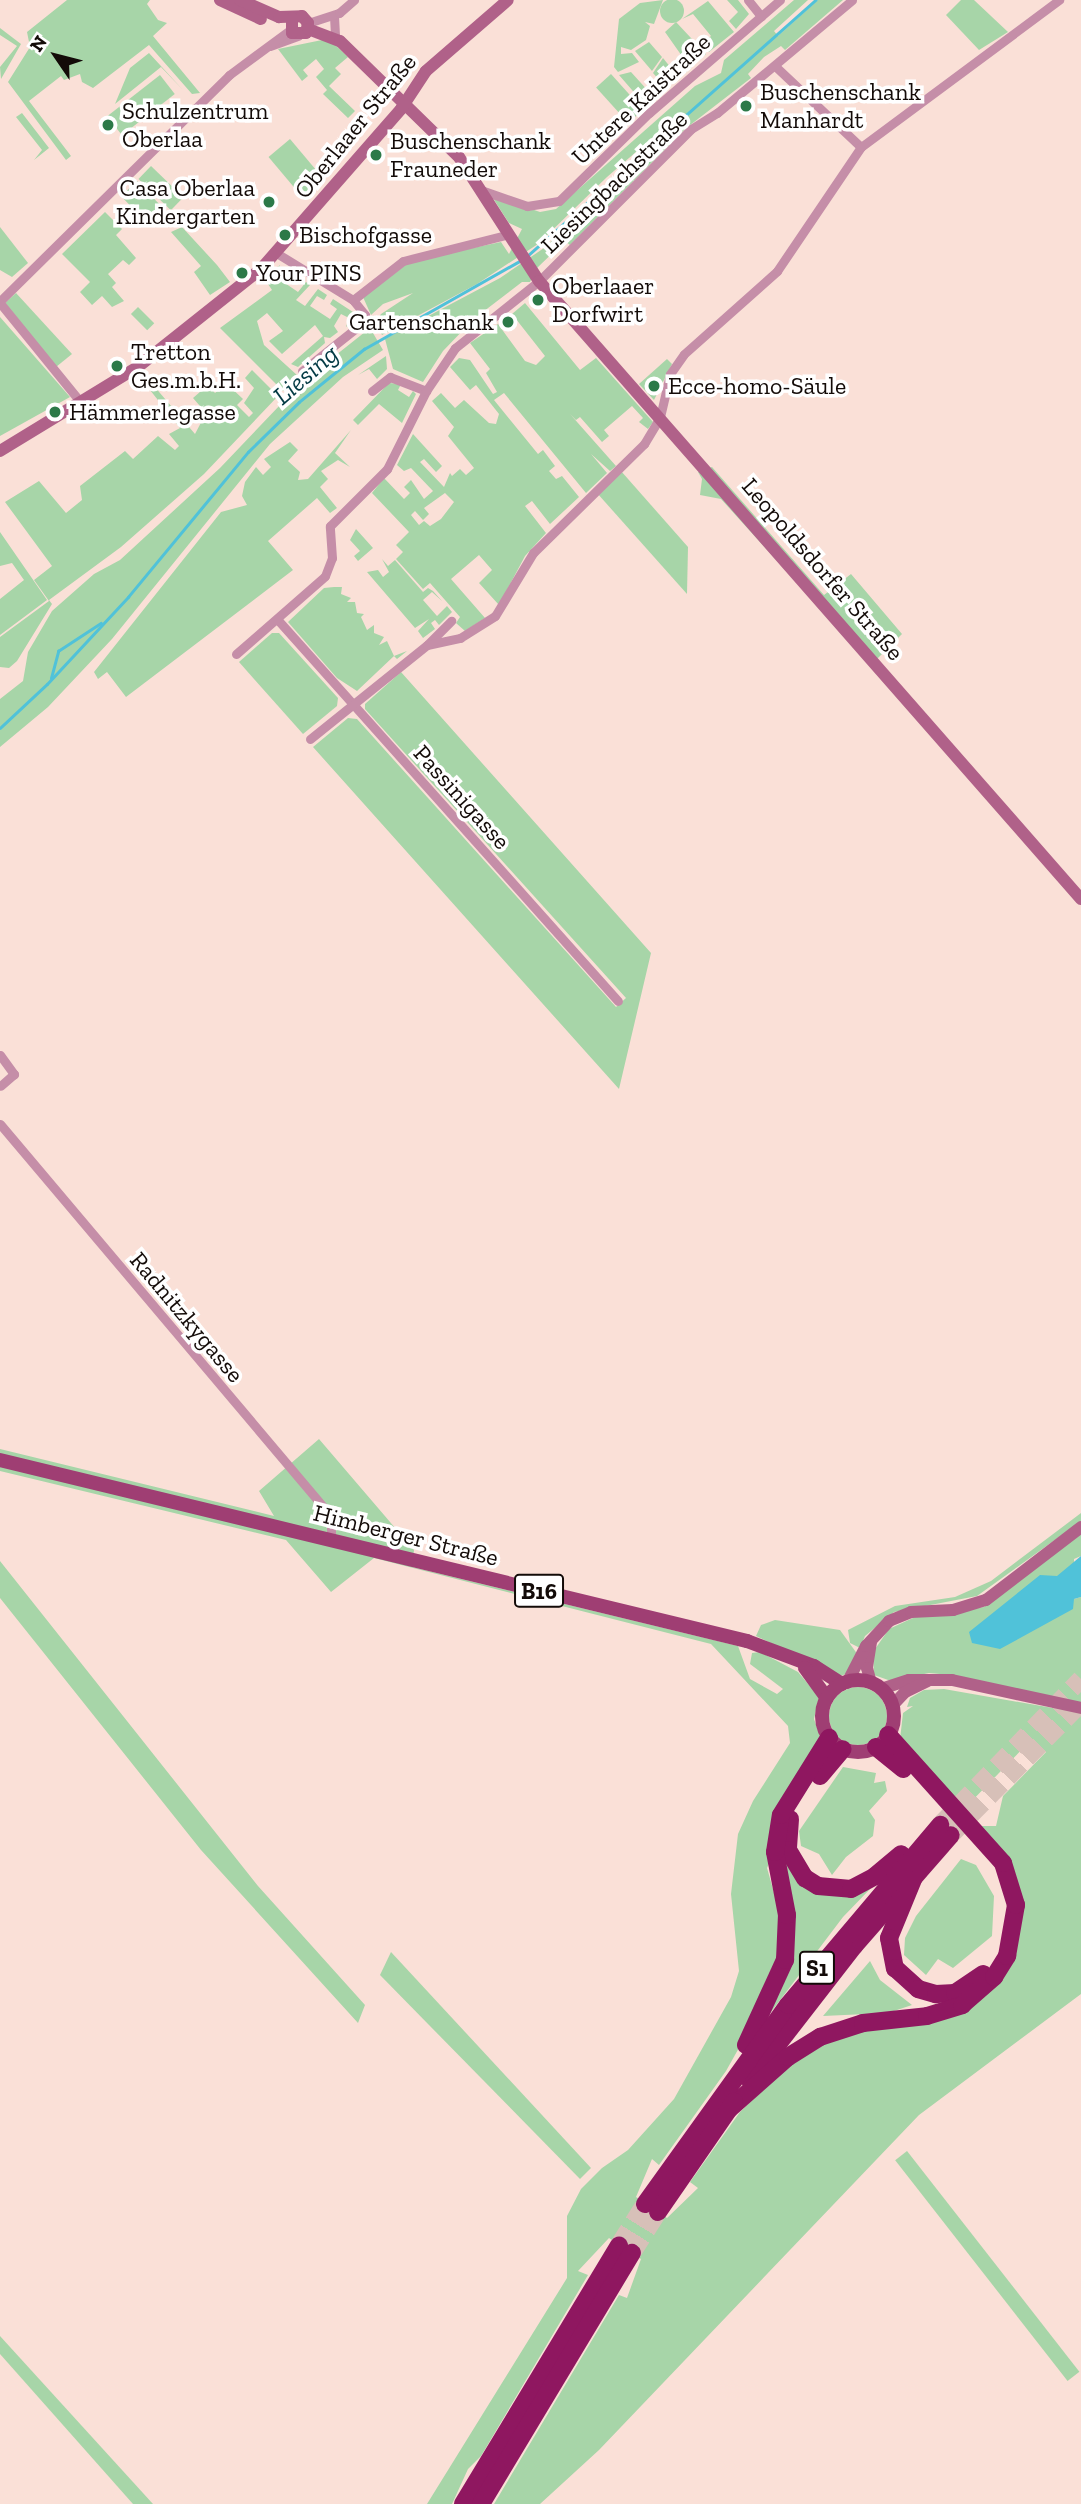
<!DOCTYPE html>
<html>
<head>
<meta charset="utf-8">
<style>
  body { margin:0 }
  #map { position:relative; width:1081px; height:2504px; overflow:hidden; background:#fae0d7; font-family:"Zilla Slab",serif }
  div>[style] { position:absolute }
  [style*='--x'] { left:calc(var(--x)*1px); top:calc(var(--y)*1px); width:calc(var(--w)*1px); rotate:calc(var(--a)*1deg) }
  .green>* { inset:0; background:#a7d5a8; transform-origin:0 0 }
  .round { border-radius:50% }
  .water>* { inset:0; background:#50c2d9 }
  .stream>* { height:2.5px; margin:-1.25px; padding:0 1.25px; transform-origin:1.25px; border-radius:1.25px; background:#50c2d9 }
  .highway-tunnel>* { height:18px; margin-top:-9px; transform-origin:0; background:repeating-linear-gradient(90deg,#d7c0b8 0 18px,transparent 0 27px) }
  .street>* { height:9px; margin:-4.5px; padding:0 4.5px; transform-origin:4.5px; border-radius:4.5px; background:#c58ea8 }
  .secondary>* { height:12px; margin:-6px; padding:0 6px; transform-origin:6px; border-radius:6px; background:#b06189 }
  .primary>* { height:14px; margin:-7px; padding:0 7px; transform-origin:7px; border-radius:7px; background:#9f3e73 }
  .primary>.ring { margin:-7px; padding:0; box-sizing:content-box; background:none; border:14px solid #9f3e73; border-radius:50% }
  .highway>* { height:18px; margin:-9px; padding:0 9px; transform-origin:9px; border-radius:9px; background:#8f1760 }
  .dots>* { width:19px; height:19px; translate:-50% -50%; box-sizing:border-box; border:4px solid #fff; border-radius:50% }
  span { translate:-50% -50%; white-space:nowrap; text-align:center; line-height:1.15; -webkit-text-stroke:7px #fff; paint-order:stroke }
  .shield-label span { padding:2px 5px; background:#fff; border:2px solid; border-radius:5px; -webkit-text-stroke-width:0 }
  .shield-label { font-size:23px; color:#130b08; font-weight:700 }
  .poi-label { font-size:24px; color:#130b08 }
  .left { translate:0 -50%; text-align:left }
  .right { translate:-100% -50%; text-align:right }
  .street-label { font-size:24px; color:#130b08 }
  .water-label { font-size:26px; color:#033a44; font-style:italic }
  .north { position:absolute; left:21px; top:21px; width:70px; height:70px; -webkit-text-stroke:5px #fff; paint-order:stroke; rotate:305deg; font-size:19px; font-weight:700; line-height:28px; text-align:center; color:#130b08 }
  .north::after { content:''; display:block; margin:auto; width:24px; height:32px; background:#130b08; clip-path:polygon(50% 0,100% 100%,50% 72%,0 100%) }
</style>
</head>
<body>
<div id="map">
  <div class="green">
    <i class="round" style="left:660px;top:-1px;width:24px;height:24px"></i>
    <i style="clip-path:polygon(67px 0,150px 0,147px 4px,158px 20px,167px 23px,153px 36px,200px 93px,192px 94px,149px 45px,93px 88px,82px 82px,80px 74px,64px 80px,61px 76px,29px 101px,71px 156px,66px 160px,8px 82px,30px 47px,27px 32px)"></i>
    <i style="clip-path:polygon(663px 0,654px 24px,645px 22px,650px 26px,646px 40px,631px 50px,621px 47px,621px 54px,632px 53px,639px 62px,618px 72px,614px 67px,619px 19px,640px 3px)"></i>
    <i style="clip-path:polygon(727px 0,738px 0,749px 14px,736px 29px,729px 21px,738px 12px)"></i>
    <i style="clip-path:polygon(794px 0,808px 0,774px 31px,778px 36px,818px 0,843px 0,785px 50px,781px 46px,764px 57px,748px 74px,751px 78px,685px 129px,570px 245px,565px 241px,537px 268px,530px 282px,522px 282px,475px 318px,477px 322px,471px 322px,443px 351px,423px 382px,393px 369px,385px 339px,500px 278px,544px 248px,681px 120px,673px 120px,607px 177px,538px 244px,477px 284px,382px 335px,375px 323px,381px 314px,413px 293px,383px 304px,371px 315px,363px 297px,411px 261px,501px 242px,509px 254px,522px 229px,509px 223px,491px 195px,540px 212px,556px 209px,695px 86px,721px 73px,724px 60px)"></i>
    <i style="clip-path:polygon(961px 0,974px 0,1008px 32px,979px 50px,946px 15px)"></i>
    <i style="clip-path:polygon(708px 1px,734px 32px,709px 52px,701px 44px,711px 36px,693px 14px,682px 19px)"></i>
    <i style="clip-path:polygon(676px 22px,706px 54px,683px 75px,674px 67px,684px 59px,665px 32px)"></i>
    <i style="clip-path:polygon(0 28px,21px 44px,1px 79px,0 67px,17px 46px,0 35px)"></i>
    <i style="clip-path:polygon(322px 40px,332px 42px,348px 57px,335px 68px,341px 74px,329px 86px,355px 111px,348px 118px,323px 94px,327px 90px,316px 77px,324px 69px,316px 59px,303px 70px,308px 76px,302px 81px,278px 49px)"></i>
    <i style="clip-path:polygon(649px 42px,662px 57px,652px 71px,635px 51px)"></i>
    <i style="clip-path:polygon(149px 53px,183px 90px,161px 67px,115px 104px,130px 68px)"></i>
    <i style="clip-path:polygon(663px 58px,679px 78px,666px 88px,653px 73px)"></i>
    <i style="clip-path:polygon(631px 72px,650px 93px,660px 86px,663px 93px,645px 105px,619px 75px)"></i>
    <i style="left:611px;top:74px;width:48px;height:20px;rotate:48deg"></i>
    <i style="left:160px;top:75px;width:24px;height:67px;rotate:52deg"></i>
    <i style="clip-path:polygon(22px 113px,49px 148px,34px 160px,42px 150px,16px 117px)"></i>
    <i style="left:290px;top:139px;width:51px;height:28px;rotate:50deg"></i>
    <i style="left:151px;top:166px;width:45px;height:18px;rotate:44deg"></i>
    <i style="left:137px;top:181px;width:43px;height:22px;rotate:46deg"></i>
    <i style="clip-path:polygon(105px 212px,122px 229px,116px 235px,136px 258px,129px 265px,123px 260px,108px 274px,116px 283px,112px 287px,124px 301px,112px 307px,102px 296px,92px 305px,80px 292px,90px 282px,62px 254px)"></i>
    <i style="clip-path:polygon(0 227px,28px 263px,12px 277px,0 270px)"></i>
    <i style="clip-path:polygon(182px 227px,217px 265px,230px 282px,210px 295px,194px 272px,201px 266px,171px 232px)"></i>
    <i style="clip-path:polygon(280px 265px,276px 277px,298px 292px,306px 282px,310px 285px,296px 300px,305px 306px,318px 289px,327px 295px,324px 300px,317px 296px,310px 306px,330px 319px,337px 309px,330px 304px,333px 299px,353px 312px,353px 321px,346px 327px,349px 318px,341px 314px,334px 326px,338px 332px,330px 338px,324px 337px,325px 343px,298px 367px,291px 364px,323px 336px,315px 325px,282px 354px,269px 341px,283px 331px,267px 313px,257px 321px,264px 345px,298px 376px,283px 391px,220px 328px,272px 290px,264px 278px)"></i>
    <i style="clip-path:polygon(16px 293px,72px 354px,56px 367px,5px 303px)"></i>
    <i style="clip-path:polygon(evenodd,525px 303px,580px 370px,596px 358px,653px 422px,648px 429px,639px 422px,643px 418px,632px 406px,604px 430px,609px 436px,602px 442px,580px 417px,576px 420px,570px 414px,616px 466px,610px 471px,591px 454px,607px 473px,586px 493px,504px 393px,494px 400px,538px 454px,543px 450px,555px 466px,549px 471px,556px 479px,562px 476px,579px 497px,550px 524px,532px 501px,525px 506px,546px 533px,525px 556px,499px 605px,479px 583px,492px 570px,479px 555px,451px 579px,485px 618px,465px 631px,456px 623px,460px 617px,430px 583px,423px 589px,396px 559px,403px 552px,396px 545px,409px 532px,372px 493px,384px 478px,404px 499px,410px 493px,404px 487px,411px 480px,424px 499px,433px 491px,411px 468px,404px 471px,397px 465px,413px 434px,442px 466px,436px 472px,424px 459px,420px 462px,444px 487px,450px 473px,452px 476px,460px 469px,466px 475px,474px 468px,448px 436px,454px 427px,432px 401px,441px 393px,455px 408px,464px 400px,489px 423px,496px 424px,499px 414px,476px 385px,470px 390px,450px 367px,459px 358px,470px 360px,493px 394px,497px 392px,486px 373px,490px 369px,470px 343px,498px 324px,525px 361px,536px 365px,545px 356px,512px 314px,525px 303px,445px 493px,454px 502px,441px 519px,430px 526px,424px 521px,419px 525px,411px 515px,415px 511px,423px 520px,429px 514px,424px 508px,445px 493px)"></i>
    <i style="left:138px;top:307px;width:23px;height:10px;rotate:45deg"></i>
    <i style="clip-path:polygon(0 317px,70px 397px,0 436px)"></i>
    <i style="clip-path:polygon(370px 328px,383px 350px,343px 377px,270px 444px,112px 639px,48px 707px,0 747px,0 699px,23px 681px,28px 652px,52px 611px,94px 574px,120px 560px,220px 468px,302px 382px)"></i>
    <i style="clip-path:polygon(386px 356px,387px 369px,377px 379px,369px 369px,358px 375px)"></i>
    <i style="clip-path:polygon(667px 359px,672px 364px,654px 400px,639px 384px)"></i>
    <i style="clip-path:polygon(252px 370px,278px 396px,204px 474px,121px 547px,49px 600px,52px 604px,17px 661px,9px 668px,0 667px,0 637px,49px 601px,34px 580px,52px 566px,5px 502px,39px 481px,66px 513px,82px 500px,80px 486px,125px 451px,133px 459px,158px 436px,175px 450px,179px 446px,169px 434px,180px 428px,150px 390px,154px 386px,195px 434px,206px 413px,193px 398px,208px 385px,215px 393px,226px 383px,243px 399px,237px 405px,249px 417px,253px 413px,244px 403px,254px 388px,245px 378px)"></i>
    <i style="clip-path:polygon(389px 383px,401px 384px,398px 390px,409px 397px,413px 391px,416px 394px,402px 423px,379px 404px,358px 425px,353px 420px)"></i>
    <i style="clip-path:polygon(351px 430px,335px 453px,350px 467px,338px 460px,321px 471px,328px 479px,320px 487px,337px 508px,330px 513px,317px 498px,268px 541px,293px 570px,126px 697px,107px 672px,98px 679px,94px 672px,221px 512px,247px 505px,242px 496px,245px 482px,256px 467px,263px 475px,271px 467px,264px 459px,290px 442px,298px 450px,288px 461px,300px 472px,298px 480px,308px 479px)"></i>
    <i style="clip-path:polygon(712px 467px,824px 595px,851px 574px,902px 634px,871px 665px,721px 499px,700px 495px,702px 479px,698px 472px)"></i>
    <i style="clip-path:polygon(621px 471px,688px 547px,687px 594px,597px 493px)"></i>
    <i style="clip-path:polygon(356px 529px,373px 548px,358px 561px,354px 556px,360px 551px,350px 540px)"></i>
    <i style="clip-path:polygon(0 532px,47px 600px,0 635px,0 599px,24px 580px,12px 563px,0 566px)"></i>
    <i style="clip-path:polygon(382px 559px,388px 566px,395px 560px,423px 592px,428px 588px,433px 591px,442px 601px,432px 592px,423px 600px,437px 616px,447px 606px,452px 612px,439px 625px,435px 620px,431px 623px,435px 629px,423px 638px,418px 631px,429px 619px,415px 628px,367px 572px,378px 570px,383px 577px,389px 572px)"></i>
    <i style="clip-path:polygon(334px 587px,342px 587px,341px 594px,351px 598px,347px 602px,355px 602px,357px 613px,364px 614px,361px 617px,367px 630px,374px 625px,374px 633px,384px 637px,379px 645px,387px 641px,394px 656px,407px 651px,397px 659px,394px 656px,357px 691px,337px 678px,288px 622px,324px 588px)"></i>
    <i style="clip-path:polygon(272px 633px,279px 633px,338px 698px,337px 706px,303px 734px,239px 662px)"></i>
    <i style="clip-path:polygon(401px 672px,651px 953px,619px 1089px,313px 747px,348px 718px,357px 719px,616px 1007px,626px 998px,365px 709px,365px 704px)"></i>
    <i style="clip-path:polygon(319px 1439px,414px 1550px,412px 1567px,738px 1646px,750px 1679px,777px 1694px,783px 1689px,750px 1664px,752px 1653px,760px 1652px,798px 1672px,819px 1697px,814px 1719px,821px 1739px,767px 1868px,784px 1928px,783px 1945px,749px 2030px,726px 2071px,659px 2165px,652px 2159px,636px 2197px,667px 2218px,698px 2188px,690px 2182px,740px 2112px,806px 2049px,982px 1996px,1020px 1913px,979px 1826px,996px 1826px,1003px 1796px,1046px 1752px,1031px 1740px,965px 1808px,900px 1739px,903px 1713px,913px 1706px,907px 1707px,910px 1698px,924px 1690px,944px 1689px,1081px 1713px,1081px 1994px,919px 2115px,599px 2450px,540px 2504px,494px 2504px,619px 2295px,627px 2298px,641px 2259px,609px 2238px,578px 2271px,588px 2275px,481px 2456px,468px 2469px,452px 2504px,427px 2504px,567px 2278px,567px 2216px,581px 2189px,602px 2168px,628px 2150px,674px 2099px,731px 1997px,739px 1971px,731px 1894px,738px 1834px,753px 1801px,790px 1743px,788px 1726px,711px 1644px,374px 1558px,331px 1592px,286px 1540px,0 1471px,0 1449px,274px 1516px,259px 1491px)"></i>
    <i style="clip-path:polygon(1081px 1513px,1081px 1521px,977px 1596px,894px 1612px,865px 1636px,860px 1648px,850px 1643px,848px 1630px,895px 1606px,955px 1597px,991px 1581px)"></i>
    <i style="clip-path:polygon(1081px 1533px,1081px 1556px,1074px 1559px,1074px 1599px,1081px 1597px,1081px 1703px,951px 1675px,929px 1673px,891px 1681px,874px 1675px,873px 1652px,889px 1629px,915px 1617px,984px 1607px)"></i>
    <i style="clip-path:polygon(0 1561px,258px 1886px,365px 2005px,358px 2023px,201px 1850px,0 1598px)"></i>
    <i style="clip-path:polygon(775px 1620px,840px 1630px,858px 1655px,849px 1673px,840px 1676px,756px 1636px,761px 1625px)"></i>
    <i class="round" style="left:829px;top:1687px;width:58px;height:58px"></i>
    <i style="clip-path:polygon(829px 1748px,833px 1751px,786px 1820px,785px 1852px,792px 1870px,815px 1889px,846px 1893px,871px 1888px,843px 1917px,768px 2016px,789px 1957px,791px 1936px,778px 1838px,793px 1800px)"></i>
    <i style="clip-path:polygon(843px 1767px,876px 1773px,874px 1783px,885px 1781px,887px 1791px,869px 1811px,875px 1820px,873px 1836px,846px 1857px,832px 1875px,819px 1854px,801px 1846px,799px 1831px)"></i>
    <i style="clip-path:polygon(961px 1859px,976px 1865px,994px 1896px,992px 1936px,953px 1968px,938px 1959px,926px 1975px,904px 1955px,905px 1938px,916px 1916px)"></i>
    <i style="clip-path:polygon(391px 1952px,591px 2168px,580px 2179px,380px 1975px)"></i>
    <i style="clip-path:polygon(870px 1961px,880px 1980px,912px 2005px,888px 2013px,823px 2016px)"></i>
    <i style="left:907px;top:2151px;width:280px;height:15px;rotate:52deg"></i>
    <i style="clip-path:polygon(0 2336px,153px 2504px,133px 2504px,0 2354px)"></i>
  </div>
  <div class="water">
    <i style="clip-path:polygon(1081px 1556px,1081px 1597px,1074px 1599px,1073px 1609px,1000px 1649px,972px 1643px,969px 1632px,1040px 1575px,1057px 1576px)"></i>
  </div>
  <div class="stream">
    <i style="--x:526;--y:257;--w:387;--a:-41.6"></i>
    <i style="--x:51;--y:678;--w:28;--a:-75"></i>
    <i style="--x:58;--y:651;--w:51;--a:-33.1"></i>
    <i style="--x:0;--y:728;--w:64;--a:-43.1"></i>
    <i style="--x:47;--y:684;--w:119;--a:-47"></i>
    <i style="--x:128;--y:597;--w:188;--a:-50.4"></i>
    <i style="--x:248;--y:452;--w:71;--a:-44.4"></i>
    <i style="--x:299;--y:402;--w:84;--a:-39.2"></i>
    <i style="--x:364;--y:349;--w:180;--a:-29.5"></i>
  </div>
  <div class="highway-tunnel">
    <i style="--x:940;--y:1825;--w:203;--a:-46"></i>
    <i style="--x:951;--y:1835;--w:185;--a:-45.4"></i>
    <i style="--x:619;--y:2245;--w:49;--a:-57.6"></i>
    <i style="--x:632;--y:2253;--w:49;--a:-57.6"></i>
  </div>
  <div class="street">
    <i style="--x:748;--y:0;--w:21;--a:51"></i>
    <i style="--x:334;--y:16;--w:21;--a:87"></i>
    <i style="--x:308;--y:23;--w:33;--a:-18"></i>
    <i style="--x:339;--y:13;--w:20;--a:-41"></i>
    <i style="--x:270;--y:46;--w:30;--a:-20"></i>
    <i style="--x:775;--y:66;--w:118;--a:43.3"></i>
    <i style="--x:481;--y:190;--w:49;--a:19.2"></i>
    <i style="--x:527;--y:206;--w:32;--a:-9"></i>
    <i style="--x:559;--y:201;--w:126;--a:-44.4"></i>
    <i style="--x:649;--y:113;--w:173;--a:-40.8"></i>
    <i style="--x:278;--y:254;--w:88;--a:31.5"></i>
    <i style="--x:353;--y:300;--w:19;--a:51"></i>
    <i style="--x:365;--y:315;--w:11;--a:117"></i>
    <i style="--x:360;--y:325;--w:74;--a:141.6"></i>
    <i style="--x:353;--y:300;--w:63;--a:-38"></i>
    <i style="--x:403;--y:261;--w:106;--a:-14.2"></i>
    <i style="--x:0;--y:301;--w:322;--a:-44.6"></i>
    <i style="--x:229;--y:75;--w:76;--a:-36.4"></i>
    <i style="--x:0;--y:303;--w:130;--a:50.9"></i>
    <i style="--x:372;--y:391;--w:23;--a:-38"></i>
    <i style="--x:390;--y:377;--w:39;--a:21"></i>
    <i style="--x:277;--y:619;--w:512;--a:48.25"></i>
    <i style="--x:428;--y:644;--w:33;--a:-45"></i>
    <i style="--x:236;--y:654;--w:118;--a:-41.2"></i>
    <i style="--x:325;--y:576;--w:19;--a:-69"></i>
    <i style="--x:332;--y:558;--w:32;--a:-94"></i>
    <i style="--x:330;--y:526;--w:81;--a:-45"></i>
    <i style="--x:387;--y:469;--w:87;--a:-63.4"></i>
    <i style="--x:426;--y:391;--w:52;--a:-56"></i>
    <i style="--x:455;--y:348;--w:107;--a:-38.6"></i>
    <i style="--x:539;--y:281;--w:215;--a:-45"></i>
    <i style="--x:691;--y:129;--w:31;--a:-32"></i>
    <i style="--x:717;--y:113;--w:176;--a:-39.9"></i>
    <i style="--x:310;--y:739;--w:150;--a:-38.8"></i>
    <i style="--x:427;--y:645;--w:34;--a:-12"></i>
    <i style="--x:460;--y:638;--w:41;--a:-32.2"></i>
    <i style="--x:495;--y:616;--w:74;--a:-58.9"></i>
    <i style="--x:533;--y:553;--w:156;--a:-44.5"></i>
    <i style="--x:644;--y:444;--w:31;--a:-59"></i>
    <i style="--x:660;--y:417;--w:44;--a:-76.9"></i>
    <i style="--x:670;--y:374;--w:24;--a:-55"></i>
    <i style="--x:684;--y:354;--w:125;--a:-41.7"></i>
    <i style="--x:777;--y:271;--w:150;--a:-55.9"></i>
    <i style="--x:861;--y:147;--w:247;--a:-36.6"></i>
    <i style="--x:0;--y:1055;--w:24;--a:54"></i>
    <i style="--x:14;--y:1074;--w:18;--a:139"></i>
    <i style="--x:0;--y:1124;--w:505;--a:49.82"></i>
    <i style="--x:326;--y:1510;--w:12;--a:66"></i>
    <i style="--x:331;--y:1521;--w:18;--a:90"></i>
  </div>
  <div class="secondary">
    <i style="--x:220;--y:0;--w:45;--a:24.9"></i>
    <i style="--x:240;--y:0;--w:43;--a:23.6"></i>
    <i style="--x:279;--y:17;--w:23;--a:-2"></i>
    <i style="--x:302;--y:16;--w:9;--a:49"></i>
    <i style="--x:308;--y:23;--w:10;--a:101"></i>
    <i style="--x:306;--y:33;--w:14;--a:180"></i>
    <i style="--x:292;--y:33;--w:15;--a:-90"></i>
    <i style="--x:308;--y:29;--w:34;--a:21"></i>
    <i style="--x:340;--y:41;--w:166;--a:44.3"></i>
    <i style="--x:459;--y:157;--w:148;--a:57.2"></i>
    <i style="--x:539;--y:281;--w:822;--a:48.75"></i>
    <i style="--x:0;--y:451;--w:163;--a:-31.4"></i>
    <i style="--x:139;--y:366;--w:156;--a:-38.5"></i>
    <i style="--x:261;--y:269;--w:213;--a:-48.8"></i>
    <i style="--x:401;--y:109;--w:45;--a:-56.7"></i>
    <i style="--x:426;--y:71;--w:108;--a:-40.9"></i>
    <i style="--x:871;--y:1642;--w:26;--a:99"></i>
    <i style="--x:867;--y:1668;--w:16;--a:75"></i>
    <i style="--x:847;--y:1683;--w:42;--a:-62.8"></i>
    <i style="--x:866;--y:1646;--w:34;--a:-47"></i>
    <i style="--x:889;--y:1621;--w:24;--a:-22"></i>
    <i style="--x:911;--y:1612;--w:42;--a:-2.7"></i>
    <i style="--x:953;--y:1610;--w:34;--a:-17"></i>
    <i style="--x:986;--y:1600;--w:120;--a:-37.5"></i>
    <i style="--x:881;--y:1689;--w:29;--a:-18"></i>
    <i style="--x:909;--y:1680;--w:43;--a:0"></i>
    <i style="--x:952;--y:1680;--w:132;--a:12.2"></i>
    <i style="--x:892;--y:1706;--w:19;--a:-47"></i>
    <i style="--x:905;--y:1692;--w:25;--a:-26"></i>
  </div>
  <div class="primary">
    <i style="--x:0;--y:1460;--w:769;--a:13.62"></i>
    <i style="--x:747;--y:1641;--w:72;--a:20.5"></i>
    <i style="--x:814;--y:1666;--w:33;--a:33"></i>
    <i style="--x:805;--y:1668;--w:37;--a:54"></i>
    <i class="ring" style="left:822px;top:1680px;width:58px;height:58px"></i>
  </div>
  <div class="highway">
    <i style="--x:876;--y:1747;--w:35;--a:39"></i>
    <i style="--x:820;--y:1776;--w:35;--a:-50"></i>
    <i style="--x:790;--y:1819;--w:31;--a:94"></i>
    <i style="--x:788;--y:1850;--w:33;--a:59"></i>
    <i style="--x:805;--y:1878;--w:15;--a:32"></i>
    <i style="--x:818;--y:1886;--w:33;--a:5"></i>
    <i style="--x:851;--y:1889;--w:27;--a:-28"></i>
    <i style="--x:875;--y:1876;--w:34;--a:-40"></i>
    <i style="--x:914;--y:1877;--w:66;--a:112.3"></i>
    <i style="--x:889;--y:1938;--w:31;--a:79"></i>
    <i style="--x:895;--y:1968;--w:31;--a:42"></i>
    <i style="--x:918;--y:1989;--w:19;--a:16"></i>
    <i style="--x:936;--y:1994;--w:19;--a:-3"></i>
    <i style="--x:955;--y:1993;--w:34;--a:-34"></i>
    <i style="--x:746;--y:2045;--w:94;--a:-65.4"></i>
    <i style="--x:785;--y:1960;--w:45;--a:-87.5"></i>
    <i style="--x:787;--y:1915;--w:64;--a:-100.8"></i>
    <i style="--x:775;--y:1852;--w:37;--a:-81"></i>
    <i style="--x:781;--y:1815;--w:91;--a:-58.1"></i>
    <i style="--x:750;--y:2080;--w:170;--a:-52.2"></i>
    <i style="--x:854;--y:1946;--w:147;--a:-48.9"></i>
    <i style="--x:727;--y:2111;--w:81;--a:-41.5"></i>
    <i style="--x:788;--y:2057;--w:38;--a:-32"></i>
    <i style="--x:820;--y:2037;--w:45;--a:-18"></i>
    <i style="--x:863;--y:2023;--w:64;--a:-6.2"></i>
    <i style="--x:927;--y:2016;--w:37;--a:-17"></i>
    <i style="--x:962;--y:2005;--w:43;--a:-41.2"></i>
    <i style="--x:994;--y:1977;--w:25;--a:-58"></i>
    <i style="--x:1007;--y:1956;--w:52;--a:-80"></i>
    <i style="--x:1016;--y:1905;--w:44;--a:-107.2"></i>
    <i style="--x:1003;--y:1863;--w:172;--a:-131.9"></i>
    <i style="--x:645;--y:2204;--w:245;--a:-54.3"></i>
    <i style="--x:788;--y:2005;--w:236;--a:-49.8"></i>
    <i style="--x:658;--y:2212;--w:134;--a:-55.4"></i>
    <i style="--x:463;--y:2504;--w:302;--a:-58.9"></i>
    <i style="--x:481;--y:2504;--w:293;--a:-59"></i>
  </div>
  <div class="dots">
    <i style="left:746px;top:106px;background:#2c7948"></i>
    <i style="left:108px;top:125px;background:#2c7948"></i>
    <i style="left:376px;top:155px;background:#2c7948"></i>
    <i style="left:269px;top:202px;background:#2c7948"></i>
    <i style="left:285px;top:235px;background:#2c7948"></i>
    <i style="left:242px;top:273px;background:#2c7948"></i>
    <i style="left:538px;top:300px;background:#2c7948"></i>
    <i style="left:508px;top:322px;background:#2c7948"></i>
    <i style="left:117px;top:366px;background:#2c7948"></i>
    <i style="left:654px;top:386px;background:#2c7948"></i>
    <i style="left:55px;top:412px;background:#2c7948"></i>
  </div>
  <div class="shield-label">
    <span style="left:539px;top:1591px">B16</span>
    <span style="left:817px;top:1968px">S1</span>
  </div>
  <div class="poi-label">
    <span class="left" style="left:760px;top:106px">Buschenschank<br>Manhardt</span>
    <span class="left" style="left:122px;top:125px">Schulzentrum<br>Oberlaa</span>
    <span class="left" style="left:390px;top:155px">Buschenschank<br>Frauneder</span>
    <span class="right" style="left:255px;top:202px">Casa Oberlaa<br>Kindergarten</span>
    <span class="left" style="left:299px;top:235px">Bischofgasse</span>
    <span class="left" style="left:256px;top:273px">Your PINS</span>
    <span class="left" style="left:552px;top:300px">Oberlaaer<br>Dorfwirt</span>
    <span class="right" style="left:494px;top:322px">Gartenschank</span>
    <span class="left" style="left:131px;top:366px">Tretton<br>Ges.m.b.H.</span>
    <span class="left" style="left:668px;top:386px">Ecce-homo-Säule</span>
    <span class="left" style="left:69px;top:412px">Hämmerlegasse</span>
  </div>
  <div class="street-label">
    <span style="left:641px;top:99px;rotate:-43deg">Untere Kaistraße</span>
    <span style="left:355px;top:126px;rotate:-51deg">Oberlaaer Straße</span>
    <span style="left:614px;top:182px;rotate:-44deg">Liesingbachstraße</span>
    <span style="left:823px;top:569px;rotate:49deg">Leopoldsdorfer Straße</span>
    <span style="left:462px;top:797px;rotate:48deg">Passinigasse</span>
    <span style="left:187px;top:1317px;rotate:50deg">Radnitzkygasse</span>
    <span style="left:406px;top:1535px;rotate:14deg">Himberger Straße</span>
  </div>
  <div class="water-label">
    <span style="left:306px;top:375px;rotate:-41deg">Liesing</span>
  </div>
  <div class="north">N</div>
</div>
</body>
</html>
